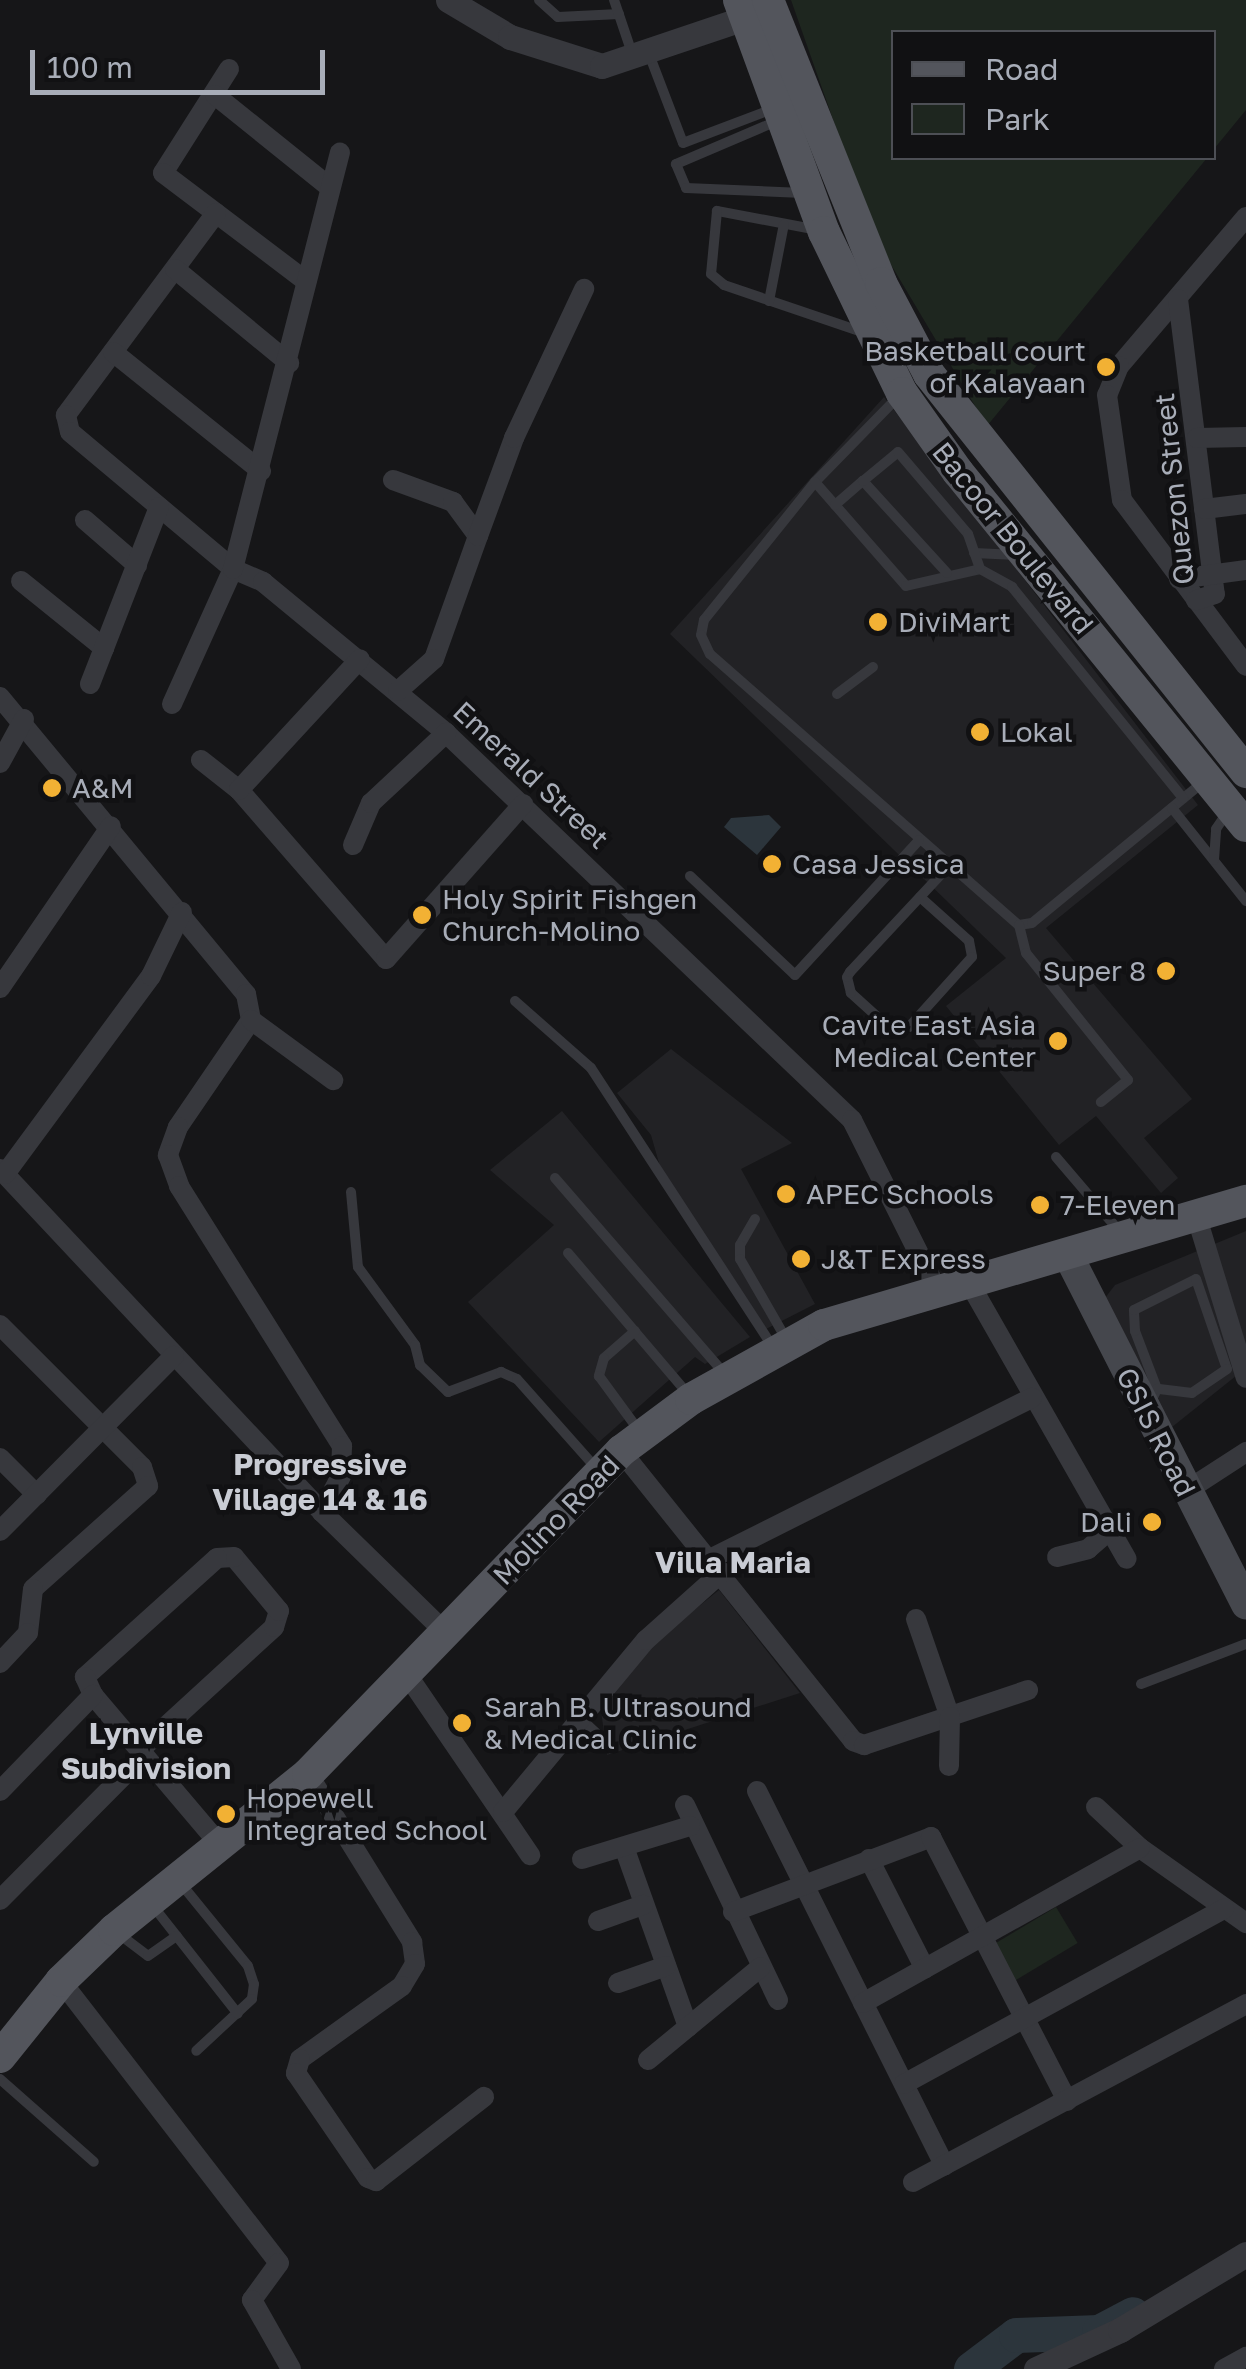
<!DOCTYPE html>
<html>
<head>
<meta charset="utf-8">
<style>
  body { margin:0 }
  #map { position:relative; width:1246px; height:2369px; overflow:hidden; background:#161618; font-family:"Golos Text",sans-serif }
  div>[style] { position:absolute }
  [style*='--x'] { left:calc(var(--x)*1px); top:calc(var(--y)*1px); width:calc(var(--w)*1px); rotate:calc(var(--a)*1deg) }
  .built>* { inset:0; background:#222225 }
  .green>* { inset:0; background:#1e261f; transform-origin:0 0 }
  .water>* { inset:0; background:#2c353c }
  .river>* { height:35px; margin:-17.5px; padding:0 17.5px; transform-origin:17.5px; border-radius:17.5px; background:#2c353c }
  .service>* { height:10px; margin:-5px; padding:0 5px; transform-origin:5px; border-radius:5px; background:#37383d }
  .minor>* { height:20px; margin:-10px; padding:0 10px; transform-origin:10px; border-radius:10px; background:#37383d }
  .tertiary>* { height:25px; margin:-12.5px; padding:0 12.5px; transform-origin:12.5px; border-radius:12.5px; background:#37383d }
  .secondary>* { height:30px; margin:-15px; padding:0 15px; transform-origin:15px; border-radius:15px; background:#45474d }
  .primary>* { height:32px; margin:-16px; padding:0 16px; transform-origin:16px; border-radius:16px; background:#53555c }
  .dots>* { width:28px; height:28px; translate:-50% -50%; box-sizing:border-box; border:5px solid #111113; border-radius:50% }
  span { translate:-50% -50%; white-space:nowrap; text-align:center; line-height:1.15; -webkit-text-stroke:9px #111113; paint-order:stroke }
  .poi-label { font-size:28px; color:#a8adb8 }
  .right { translate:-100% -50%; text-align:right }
  .left { translate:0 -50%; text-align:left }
  .street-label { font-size:28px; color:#a8adb8 }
  .neighbourhood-label { font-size:30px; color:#c9ccd4; font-weight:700 }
  .legend { position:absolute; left:891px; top:30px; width:325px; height:130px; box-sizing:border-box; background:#111113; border:2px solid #4d4f55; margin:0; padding:12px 18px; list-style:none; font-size:30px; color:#a8adb8 }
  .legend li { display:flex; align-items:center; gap:20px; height:50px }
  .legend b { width:50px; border:2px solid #4d4f55 }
  .scale { position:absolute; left:30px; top:50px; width:295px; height:45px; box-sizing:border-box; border:5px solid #a8adb8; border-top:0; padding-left:12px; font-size:30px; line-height:35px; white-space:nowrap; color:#a8adb8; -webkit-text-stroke:8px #111113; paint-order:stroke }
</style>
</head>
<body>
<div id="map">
  <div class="built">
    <i style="clip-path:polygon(884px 397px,1198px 805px,1046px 928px,1192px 1099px,1144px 1138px,1178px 1178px,1161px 1193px,1096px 1116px,1059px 1145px,946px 1006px,1006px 958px,670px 634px)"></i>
    <i style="clip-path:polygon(671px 1049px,792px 1143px,741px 1169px,815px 1304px,766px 1329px,663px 1177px,651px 1135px,617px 1093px)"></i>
    <i style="clip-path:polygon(562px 1111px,750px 1337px,705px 1364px,695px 1357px,599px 1442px,468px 1302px,554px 1225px,490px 1170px)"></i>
    <i style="clip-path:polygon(1246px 1231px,1246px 1368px,1162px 1435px,1105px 1298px,1115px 1285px)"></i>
    <i style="clip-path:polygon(719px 1590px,800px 1693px,607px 1755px,600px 1703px,648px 1647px)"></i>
  </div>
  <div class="green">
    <i style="clip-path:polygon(791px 0,1246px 0,1246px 110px,1214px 149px,1214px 32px,894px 32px,894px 158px,1207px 158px,987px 426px,874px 236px)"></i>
    <i style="left:1056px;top:1907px;width:42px;height:74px;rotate:59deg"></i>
  </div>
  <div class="water">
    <i style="clip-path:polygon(769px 815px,781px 827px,757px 855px,724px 827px,731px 818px)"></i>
  </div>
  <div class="river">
    <i style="--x:971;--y:2369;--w:56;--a:-37.1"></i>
    <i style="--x:1016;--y:2335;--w:83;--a:-2.1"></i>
    <i style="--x:1099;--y:2332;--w:38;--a:-28"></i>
  </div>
  <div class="service">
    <i style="--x:539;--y:0;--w:25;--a:42"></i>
    <i style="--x:558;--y:17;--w:61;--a:-2.8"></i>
    <i style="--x:614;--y:0;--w:59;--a:71.3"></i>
    <i style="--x:649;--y:54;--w:95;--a:69.1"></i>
    <i style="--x:683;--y:143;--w:98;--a:-20.8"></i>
    <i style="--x:777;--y:121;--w:110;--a:156.9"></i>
    <i style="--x:676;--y:164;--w:26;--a:67"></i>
    <i style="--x:686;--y:188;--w:117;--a:2.4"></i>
    <i style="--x:818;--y:230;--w:103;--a:-169.3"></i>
    <i style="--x:717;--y:211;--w:63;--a:95.4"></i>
    <i style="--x:711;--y:274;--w:17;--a:40"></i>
    <i style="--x:724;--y:285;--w:146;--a:18.8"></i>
    <i style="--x:769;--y:301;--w:78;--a:-79"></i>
    <i style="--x:897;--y:398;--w:117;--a:134.3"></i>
    <i style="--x:815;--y:482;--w:177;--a:128.8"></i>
    <i style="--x:704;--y:620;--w:15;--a:101"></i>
    <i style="--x:701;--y:635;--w:21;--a:65"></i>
    <i style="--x:710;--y:654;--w:411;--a:41.3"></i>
    <i style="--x:1019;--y:925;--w:13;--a:-9"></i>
    <i style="--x:1032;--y:923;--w:222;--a:-39.5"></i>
    <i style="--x:815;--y:482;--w:138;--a:48.8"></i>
    <i style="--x:906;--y:586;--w:76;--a:-12.9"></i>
    <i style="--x:980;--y:569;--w:37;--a:29"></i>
    <i style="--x:1012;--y:587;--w:272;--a:51"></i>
    <i style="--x:835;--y:505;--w:37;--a:-41"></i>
    <i style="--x:974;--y:553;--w:43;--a:2.7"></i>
    <i style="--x:947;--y:573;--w:125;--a:-132.4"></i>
    <i style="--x:863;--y:481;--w:45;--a:-39.6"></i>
    <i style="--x:898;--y:452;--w:108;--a:49.5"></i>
    <i style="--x:968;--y:534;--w:37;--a:71"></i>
    <i style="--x:837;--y:694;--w:45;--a:-36.9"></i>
    <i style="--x:1172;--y:808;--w:119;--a:51.5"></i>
    <i style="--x:1214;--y:860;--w:31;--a:-86"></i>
    <i style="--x:1216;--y:829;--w:22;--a:-56"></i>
    <i style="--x:690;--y:876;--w:144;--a:43.3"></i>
    <i style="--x:795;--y:975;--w:183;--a:-47.4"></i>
    <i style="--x:920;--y:897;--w:66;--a:41.9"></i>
    <i style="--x:969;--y:941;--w:16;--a:79"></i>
    <i style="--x:972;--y:957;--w:94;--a:132"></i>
    <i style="--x:909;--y:1027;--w:16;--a:166"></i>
    <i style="--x:893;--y:1031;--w:57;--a:-137.9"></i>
    <i style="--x:851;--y:993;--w:16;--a:-104"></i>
    <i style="--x:847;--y:977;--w:6;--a:-59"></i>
    <i style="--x:850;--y:972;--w:144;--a:-47"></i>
    <i style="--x:1019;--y:925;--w:29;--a:76"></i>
    <i style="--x:1026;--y:953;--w:163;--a:51.2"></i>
    <i style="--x:1128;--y:1080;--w:35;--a:141"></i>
    <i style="--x:515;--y:1001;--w:101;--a:41.4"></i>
    <i style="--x:591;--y:1068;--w:335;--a:56.9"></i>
    <i style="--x:1056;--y:1157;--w:99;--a:49.5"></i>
    <i style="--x:555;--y:1178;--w:258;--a:49.1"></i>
    <i style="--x:351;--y:1192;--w:75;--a:84.7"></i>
    <i style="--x:358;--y:1267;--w:97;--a:53.8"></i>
    <i style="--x:415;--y:1345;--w:21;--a:76"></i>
    <i style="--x:420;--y:1365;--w:39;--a:44"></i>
    <i style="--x:448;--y:1392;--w:57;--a:-20.7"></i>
    <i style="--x:501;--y:1372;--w:17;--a:24"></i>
    <i style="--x:517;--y:1379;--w:119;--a:48.4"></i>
    <i style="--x:755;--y:1219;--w:30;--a:120"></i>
    <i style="--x:740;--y:1245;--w:14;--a:90"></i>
    <i style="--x:740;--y:1259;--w:96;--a:60"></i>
    <i style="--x:568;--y:1253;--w:184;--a:49.6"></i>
    <i style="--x:635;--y:1331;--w:41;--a:138.9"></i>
    <i style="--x:604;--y:1358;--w:19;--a:106"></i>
    <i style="--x:599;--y:1376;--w:69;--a:53.8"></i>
    <i style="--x:1149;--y:1405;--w:18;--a:-63"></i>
    <i style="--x:1157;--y:1389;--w:62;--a:-110.8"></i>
    <i style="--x:1135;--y:1331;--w:21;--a:-93"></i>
    <i style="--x:1134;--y:1310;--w:69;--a:-26.6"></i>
    <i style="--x:1196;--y:1279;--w:95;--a:71"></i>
    <i style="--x:1227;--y:1369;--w:42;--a:145.6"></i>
    <i style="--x:1192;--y:1393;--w:35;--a:-173"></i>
    <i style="--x:1141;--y:1684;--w:112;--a:-20.9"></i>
    <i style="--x:580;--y:1718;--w:37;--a:43"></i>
    <i style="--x:182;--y:1885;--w:104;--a:50.8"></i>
    <i style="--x:248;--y:1966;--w:19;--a:72"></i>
    <i style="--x:254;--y:1984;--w:15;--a:98"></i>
    <i style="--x:252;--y:1999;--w:76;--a:137.1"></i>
    <i style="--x:153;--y:1906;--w:137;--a:51.8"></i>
    <i style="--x:119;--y:1934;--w:36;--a:37"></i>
    <i style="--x:148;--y:1956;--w:35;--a:-35"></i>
    <i style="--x:0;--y:2079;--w:125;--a:41.4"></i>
  </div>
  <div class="minor">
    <i style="--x:229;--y:69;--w:123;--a:122.4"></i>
    <i style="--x:163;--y:173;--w:179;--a:37.1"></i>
    <i style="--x:215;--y:95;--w:145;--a:38.8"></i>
    <i style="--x:216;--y:213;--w:252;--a:126.6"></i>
    <i style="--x:66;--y:415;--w:17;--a:77"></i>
    <i style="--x:70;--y:432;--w:213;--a:40"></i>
    <i style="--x:233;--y:569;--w:33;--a:23"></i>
    <i style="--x:263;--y:582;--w:237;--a:39.5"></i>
    <i style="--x:446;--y:733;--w:561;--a:43.63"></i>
    <i style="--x:852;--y:1120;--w:190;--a:63.4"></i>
    <i style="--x:1246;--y:217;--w:196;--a:130.4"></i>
    <i style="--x:1119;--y:366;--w:31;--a:112"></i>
    <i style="--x:1107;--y:395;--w:106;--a:81.9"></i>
    <i style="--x:1122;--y:500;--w:207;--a:53.2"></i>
    <i style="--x:175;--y:269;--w:148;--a:39.5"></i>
    <i style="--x:1178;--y:299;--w:297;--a:82.9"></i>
    <i style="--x:1215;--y:594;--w:20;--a:162"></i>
    <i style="--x:113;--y:352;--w:190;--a:38.8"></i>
    <i style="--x:1197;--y:438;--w:49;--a:-1.2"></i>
    <i style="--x:393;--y:480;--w:64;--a:20.1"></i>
    <i style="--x:453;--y:502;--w:42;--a:53.7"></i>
    <i style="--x:478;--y:536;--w:131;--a:109.7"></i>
    <i style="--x:434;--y:659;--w:48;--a:138.4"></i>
    <i style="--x:1204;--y:509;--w:42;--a:-6.8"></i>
    <i style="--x:85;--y:520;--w:69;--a:40.9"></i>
    <i style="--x:478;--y:536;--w:104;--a:-69.8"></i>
    <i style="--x:514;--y:438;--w:165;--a:-64.8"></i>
    <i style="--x:1179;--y:579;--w:68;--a:-7.7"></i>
    <i style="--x:21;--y:581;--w:107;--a:38.9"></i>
    <i style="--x:90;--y:684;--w:190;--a:-68.7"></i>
    <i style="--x:0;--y:697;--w:386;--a:50.4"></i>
    <i style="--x:246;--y:994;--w:26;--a:79"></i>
    <i style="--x:251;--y:1020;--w:130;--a:124.3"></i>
    <i style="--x:178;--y:1127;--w:30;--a:110"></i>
    <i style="--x:168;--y:1155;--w:33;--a:70"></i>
    <i style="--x:179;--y:1186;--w:307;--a:57.9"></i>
    <i style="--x:342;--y:1446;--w:30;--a:92"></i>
    <i style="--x:341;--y:1476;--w:41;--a:117.8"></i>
    <i style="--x:172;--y:704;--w:148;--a:-65.7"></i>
    <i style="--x:233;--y:569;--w:430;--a:-75.6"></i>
    <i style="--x:201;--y:760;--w:48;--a:38.3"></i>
    <i style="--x:239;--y:790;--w:224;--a:49"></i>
    <i style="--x:386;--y:959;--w:207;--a:-48.5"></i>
    <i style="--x:0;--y:763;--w:50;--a:-61.4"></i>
    <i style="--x:239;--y:790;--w:178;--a:-47.3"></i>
    <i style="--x:353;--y:845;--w:46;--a:-66.8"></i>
    <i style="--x:371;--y:803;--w:103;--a:-43"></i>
    <i style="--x:0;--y:988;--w:196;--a:-55.6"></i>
    <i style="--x:251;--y:1020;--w:102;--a:36.2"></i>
    <i style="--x:0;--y:1169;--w:470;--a:46.8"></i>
    <i style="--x:322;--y:1512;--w:175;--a:44.3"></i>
    <i style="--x:5;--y:1174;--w:246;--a:-53.6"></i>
    <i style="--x:151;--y:976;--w:71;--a:-64.2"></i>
    <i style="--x:1197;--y:1218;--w:167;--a:73"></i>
    <i style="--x:967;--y:1279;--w:322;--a:60.3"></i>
    <i style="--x:0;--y:1325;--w:201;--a:45"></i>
    <i style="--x:142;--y:1467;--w:20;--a:72"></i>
    <i style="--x:148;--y:1486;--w:154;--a:138.2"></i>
    <i style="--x:33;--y:1589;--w:44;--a:96.5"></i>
    <i style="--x:28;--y:1633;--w:41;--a:133"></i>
    <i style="--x:621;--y:1451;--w:371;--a:51.3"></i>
    <i style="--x:853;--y:1741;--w:12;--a:20"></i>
    <i style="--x:864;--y:1745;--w:173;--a:-18.5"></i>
    <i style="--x:0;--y:1458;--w:52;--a:45"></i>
    <i style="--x:1186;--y:1491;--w:72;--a:-33"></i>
    <i style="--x:0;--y:1531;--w:247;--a:-45.2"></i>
    <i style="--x:1057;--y:1557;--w:32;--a:-14"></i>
    <i style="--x:1088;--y:1549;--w:28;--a:-41"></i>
    <i style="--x:712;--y:1558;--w:358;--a:-26.6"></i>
    <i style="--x:916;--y:1619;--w:104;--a:70.9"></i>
    <i style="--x:950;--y:1717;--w:49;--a:91.2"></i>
    <i style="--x:408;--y:1676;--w:217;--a:55.7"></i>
    <i style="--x:140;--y:1750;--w:182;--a:-42.5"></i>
    <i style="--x:274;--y:1627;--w:17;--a:-73"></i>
    <i style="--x:279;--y:1611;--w:70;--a:-129.8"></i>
    <i style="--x:234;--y:1557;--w:17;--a:177"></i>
    <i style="--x:217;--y:1558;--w:178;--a:138"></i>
    <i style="--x:85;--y:1677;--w:20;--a:66"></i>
    <i style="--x:93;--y:1695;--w:197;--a:49.7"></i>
    <i style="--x:308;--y:1774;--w:198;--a:58.2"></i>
    <i style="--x:412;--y:1942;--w:22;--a:82"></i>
    <i style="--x:415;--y:1964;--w:26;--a:121"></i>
    <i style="--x:402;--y:1986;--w:125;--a:144.4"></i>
    <i style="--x:300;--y:2059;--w:15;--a:106"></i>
    <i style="--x:296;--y:2073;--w:127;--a:55.6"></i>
    <i style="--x:368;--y:2178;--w:9;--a:21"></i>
    <i style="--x:376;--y:2181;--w:137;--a:-37.9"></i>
    <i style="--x:0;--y:1791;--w:134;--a:-45.9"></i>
    <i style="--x:757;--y:1791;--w:419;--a:63.4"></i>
    <i style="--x:685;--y:1805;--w:216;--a:64.5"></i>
    <i style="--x:1096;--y:1807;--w:60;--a:43"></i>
    <i style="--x:1140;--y:1848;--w:130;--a:35.3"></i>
    <i style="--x:503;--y:1812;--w:224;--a:-50.3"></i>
    <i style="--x:646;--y:1640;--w:102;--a:-41.8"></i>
    <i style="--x:624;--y:1847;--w:191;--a:70.4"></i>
    <i style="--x:582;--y:1859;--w:113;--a:-17"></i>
    <i style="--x:869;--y:1859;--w:123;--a:63"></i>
    <i style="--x:0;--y:1900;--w:204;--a:-45.2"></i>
    <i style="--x:733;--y:1912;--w:212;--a:-20.7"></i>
    <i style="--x:931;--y:1837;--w:297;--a:62.7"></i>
    <i style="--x:598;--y:1921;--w:48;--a:-19.6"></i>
    <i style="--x:61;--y:1981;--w:356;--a:52.3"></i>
    <i style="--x:279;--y:2263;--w:46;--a:126.1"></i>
    <i style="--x:252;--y:2300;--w:79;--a:60.5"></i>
    <i style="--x:618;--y:1983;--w:51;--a:-19.5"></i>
    <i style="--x:863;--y:2003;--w:317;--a:-29.2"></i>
    <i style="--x:648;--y:2060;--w:146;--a:-39.5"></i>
    <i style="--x:904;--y:2084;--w:365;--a:-28.7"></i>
    <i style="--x:913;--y:2182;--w:378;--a:-28.1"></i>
    <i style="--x:1224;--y:2369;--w:25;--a:-29"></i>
  </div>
  <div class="tertiary">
    <i style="--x:448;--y:0;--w:72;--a:30.8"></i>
    <i style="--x:510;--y:37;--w:96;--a:17.5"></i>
    <i style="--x:602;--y:66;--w:169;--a:-18.6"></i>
    <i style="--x:1036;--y:2369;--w:93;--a:-24.9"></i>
    <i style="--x:1120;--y:2330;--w:147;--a:-31.1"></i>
  </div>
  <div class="secondary">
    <i style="--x:1069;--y:1257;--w:390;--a:63"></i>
  </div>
  <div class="primary">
    <i style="--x:739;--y:0;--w:247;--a:69.9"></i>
    <i style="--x:824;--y:232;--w:179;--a:64.2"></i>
    <i style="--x:902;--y:393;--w:97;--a:54.7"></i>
    <i style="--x:958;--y:472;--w:456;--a:50.9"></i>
    <i style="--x:768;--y:0;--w:305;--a:68.2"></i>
    <i style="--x:881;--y:283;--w:103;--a:62.2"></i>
    <i style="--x:929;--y:374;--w:509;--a:51.46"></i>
    <i style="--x:0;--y:2057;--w:97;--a:-51.2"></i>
    <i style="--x:61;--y:1981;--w:74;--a:-43.9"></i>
    <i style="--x:114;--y:1930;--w:249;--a:-38.8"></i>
    <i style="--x:308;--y:1774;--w:450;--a:-45.9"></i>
    <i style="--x:621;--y:1451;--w:87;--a:-36.6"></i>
    <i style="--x:691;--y:1399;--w:152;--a:-29.1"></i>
    <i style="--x:824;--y:1325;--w:440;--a:-16.4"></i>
  </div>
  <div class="dots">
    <i style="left:1106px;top:367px;background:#f2b134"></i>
    <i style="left:878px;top:622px;background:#f2b134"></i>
    <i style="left:980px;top:732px;background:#f2b134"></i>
    <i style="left:52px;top:788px;background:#f2b134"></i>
    <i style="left:772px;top:864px;background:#f2b134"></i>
    <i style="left:422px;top:915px;background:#f2b134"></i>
    <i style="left:1166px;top:971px;background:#f2b134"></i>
    <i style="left:1058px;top:1041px;background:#f2b134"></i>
    <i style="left:786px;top:1194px;background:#f2b134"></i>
    <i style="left:1040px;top:1205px;background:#f2b134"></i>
    <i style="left:801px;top:1259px;background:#f2b134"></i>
    <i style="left:1152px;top:1522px;background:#f2b134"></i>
    <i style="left:462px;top:1723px;background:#f2b134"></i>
    <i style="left:226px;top:1814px;background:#f2b134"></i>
  </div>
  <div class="poi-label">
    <span class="right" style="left:1086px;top:367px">Basketball court<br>of Kalayaan</span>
    <span class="left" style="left:898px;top:622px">DiviMart</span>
    <span class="left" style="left:1000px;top:732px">Lokal</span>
    <span class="left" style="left:72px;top:788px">A&amp;M</span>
    <span class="left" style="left:792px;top:864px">Casa Jessica</span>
    <span class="left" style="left:442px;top:915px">Holy Spirit Fishgen<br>Church-Molino</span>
    <span class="right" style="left:1146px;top:971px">Super 8</span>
    <span class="right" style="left:1036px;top:1041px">Cavite East Asia<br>Medical Center</span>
    <span class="left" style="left:806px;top:1194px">APEC Schools</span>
    <span class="left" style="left:1060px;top:1205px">7-Eleven</span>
    <span class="left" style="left:821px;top:1259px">J&amp;T Express</span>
    <span class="right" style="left:1132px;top:1522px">Dali</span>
    <span class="left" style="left:484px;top:1723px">Sarah B. Ultrasound<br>&amp; Medical Clinic</span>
    <span class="left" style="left:246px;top:1814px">Hopewell<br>Integrated School</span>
  </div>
  <div class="street-label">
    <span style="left:1174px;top:489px;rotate:-96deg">Quezon Street</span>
    <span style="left:1013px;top:538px;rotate:51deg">Bacoor Boulevard</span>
    <span style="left:531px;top:775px;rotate:43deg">Emerald Street</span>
    <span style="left:1156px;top:1432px;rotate:63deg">GSIS Road</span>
    <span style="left:556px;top:1520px;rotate:-46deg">Molino Road</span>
  </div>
  <div class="neighbourhood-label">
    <span style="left:320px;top:1481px">Progressive<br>Village 14 &amp; 16</span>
    <span style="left:733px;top:1562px">Villa Maria</span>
    <span style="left:146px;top:1750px">Lynville<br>Subdivision</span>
  </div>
  <ul class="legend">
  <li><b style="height:12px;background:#53555c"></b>Road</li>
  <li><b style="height:28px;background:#1e261f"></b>Park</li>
  </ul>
  <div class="scale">100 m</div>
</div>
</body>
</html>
